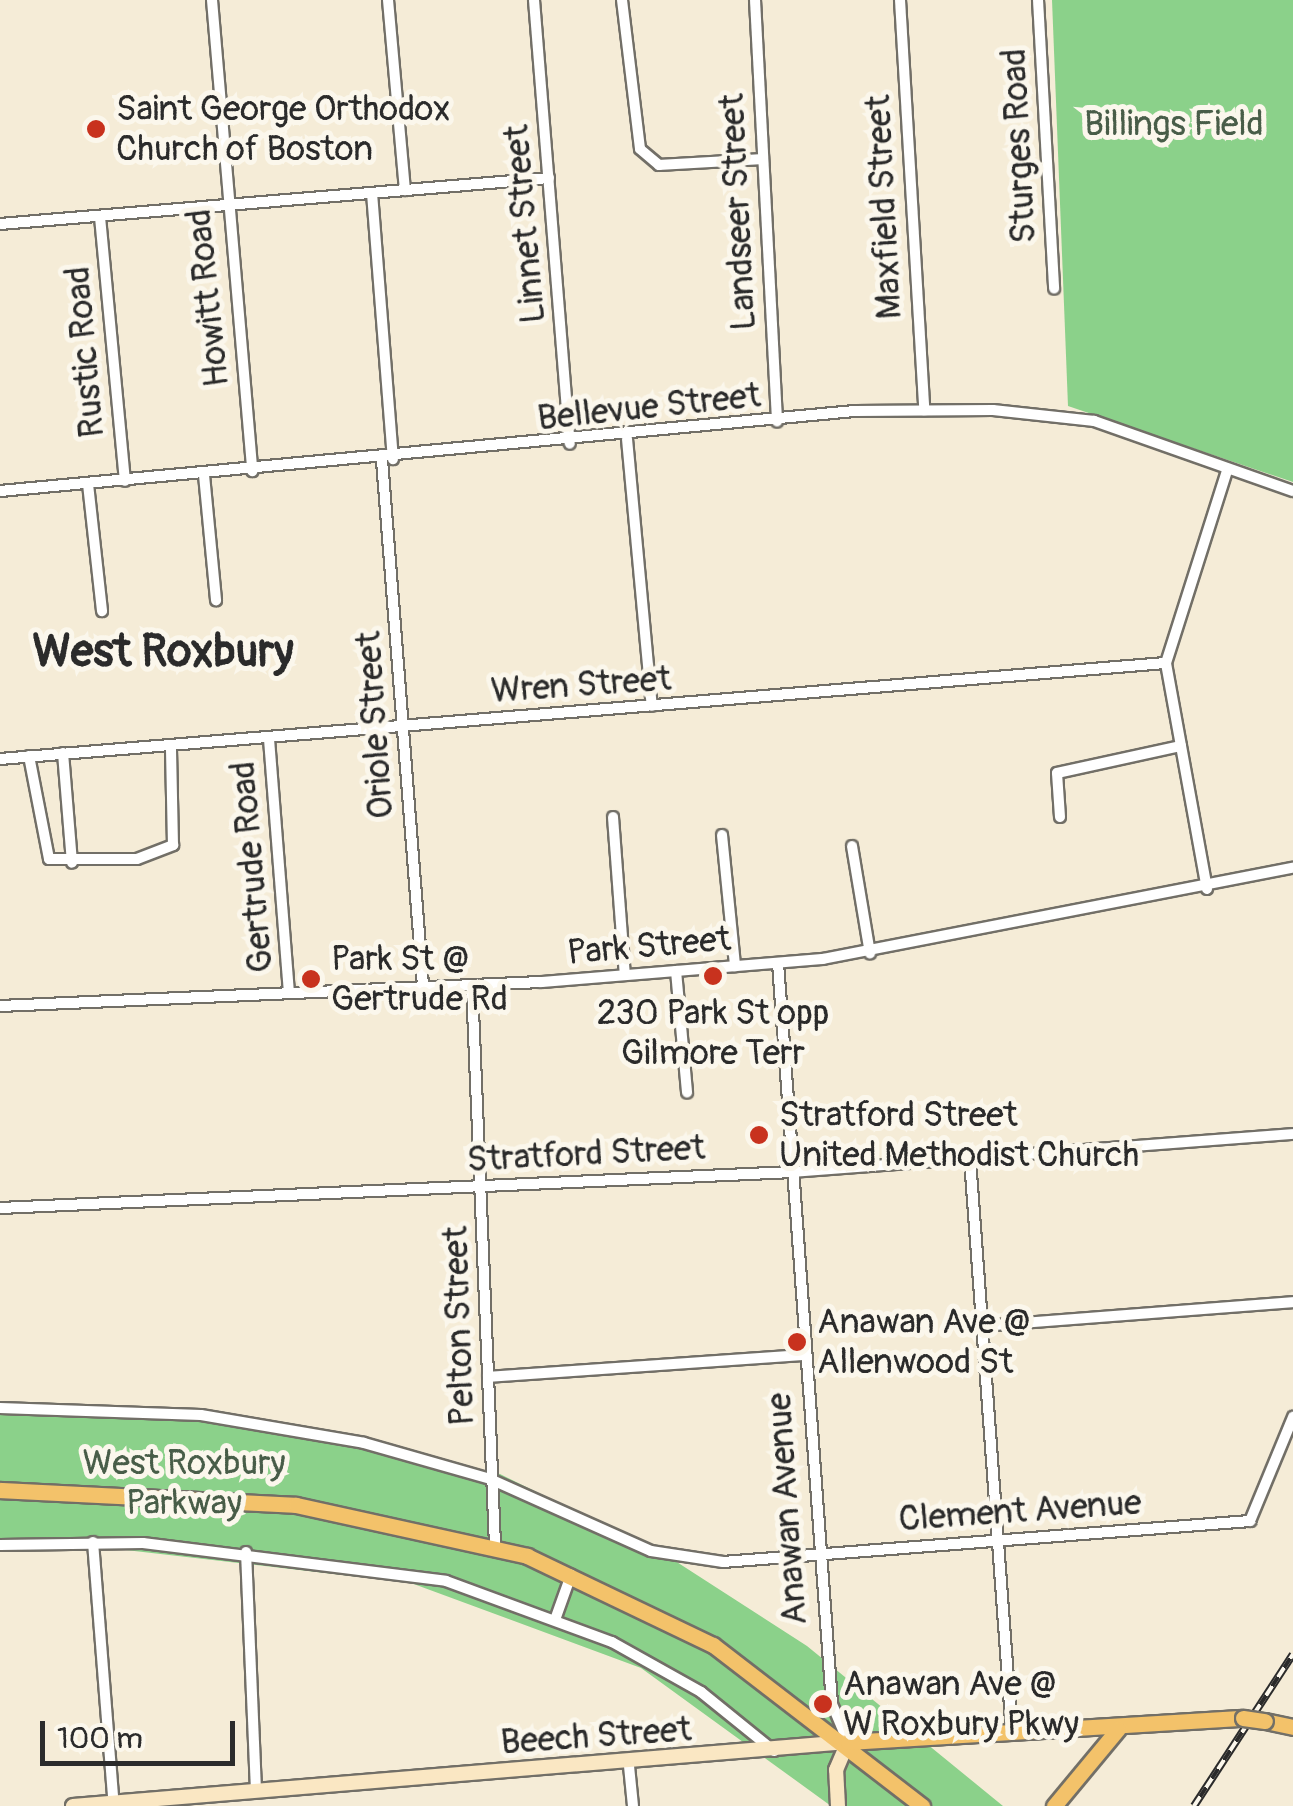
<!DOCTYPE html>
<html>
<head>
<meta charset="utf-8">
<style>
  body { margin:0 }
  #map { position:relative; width:1293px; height:1806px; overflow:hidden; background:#f5ecd7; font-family:Pangolin,sans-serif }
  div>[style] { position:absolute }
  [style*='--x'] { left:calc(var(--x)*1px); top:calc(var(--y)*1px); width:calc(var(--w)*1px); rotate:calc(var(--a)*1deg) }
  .green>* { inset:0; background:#8bd18a }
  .roads { filter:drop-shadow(2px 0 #726f67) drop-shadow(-2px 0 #726f67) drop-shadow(0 2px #726f67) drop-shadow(0 -2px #726f67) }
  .street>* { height:10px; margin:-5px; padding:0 5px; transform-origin:5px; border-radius:5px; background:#fff }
  .secondary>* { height:14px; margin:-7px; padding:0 7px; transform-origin:7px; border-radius:7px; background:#fae7c3 }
  .primary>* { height:15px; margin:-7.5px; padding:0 7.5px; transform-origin:7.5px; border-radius:7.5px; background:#f3c26a }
  .rail>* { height:8px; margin-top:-4px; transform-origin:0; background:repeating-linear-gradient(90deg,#fbf7ec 0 11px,#2b2b2b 0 22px); box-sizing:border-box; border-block:2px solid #2b2b2b }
  .bridges { filter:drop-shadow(2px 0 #726f67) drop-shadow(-2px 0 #726f67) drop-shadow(0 2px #726f67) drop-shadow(0 -2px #726f67) }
  .primary-bridge>* { height:15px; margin:-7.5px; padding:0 7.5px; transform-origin:7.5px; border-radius:7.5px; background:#f3c26a }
  .dots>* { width:28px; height:28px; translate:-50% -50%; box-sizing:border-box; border:5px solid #fbf7ec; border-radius:50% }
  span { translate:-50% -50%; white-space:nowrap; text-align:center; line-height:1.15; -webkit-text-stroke:10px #fbf7ec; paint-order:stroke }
  .poi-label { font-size:35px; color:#2b2b2b }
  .left { translate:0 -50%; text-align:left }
  .park-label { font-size:35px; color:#485d48 }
  .street-label { font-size:35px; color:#2b2b2b }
  .district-label { font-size:45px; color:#2b2b2b; font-weight:700 }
  .scale { position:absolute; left:40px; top:1721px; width:195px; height:45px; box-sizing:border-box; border:5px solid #2b2b2b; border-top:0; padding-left:12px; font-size:30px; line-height:35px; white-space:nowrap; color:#2b2b2b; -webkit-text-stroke:8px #fbf7ec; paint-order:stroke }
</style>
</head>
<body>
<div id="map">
  <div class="green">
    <i style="clip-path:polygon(1052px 0,1293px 0,1293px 482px,1068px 406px)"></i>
    <i style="clip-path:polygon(0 1405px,265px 1421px,500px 1474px,669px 1557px,807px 1646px,1003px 1806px,831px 1806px,641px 1668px,411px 1583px,117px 1549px,0 1549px)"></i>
  </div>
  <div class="roads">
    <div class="street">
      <i style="--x:212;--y:0;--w:473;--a:85.1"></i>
      <i style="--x:388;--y:0;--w:191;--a:84.9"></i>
      <i style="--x:534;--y:0;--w:445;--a:85.4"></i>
      <i style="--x:622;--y:0;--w:150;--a:83.1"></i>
      <i style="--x:640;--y:149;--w:25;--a:40"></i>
      <i style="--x:659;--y:165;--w:104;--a:-3.3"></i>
      <i style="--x:755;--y:0;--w:422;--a:87"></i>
      <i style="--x:900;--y:0;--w:411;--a:86.6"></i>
      <i style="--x:1038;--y:0;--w:289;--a:86.8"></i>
      <i style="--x:372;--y:193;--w:267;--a:85.5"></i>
      <i style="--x:100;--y:217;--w:265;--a:84.6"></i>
      <i style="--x:0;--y:224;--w:551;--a:-4.79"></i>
      <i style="--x:627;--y:439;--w:268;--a:84.7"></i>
      <i style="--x:382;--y:460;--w:528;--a:85.54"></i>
      <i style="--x:204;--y:475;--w:126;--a:84.5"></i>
      <i style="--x:88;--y:484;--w:128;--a:83.7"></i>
      <i style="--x:0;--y:491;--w:859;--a:-5.35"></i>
      <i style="--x:855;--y:411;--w:138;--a:-0.4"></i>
      <i style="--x:993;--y:410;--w:102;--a:6.2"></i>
      <i style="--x:1094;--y:421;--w:211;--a:19.4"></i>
      <i style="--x:269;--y:739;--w:254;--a:85.5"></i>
      <i style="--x:63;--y:753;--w:110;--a:85.3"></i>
      <i style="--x:29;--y:756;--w:105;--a:79"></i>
      <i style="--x:49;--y:859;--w:88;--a:0"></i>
      <i style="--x:137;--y:859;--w:39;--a:-21"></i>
      <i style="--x:173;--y:845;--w:99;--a:-91.2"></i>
      <i style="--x:0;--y:759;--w:1170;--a:-4.71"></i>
      <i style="--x:613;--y:817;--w:158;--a:85.7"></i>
      <i style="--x:1060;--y:817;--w:44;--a:-93.9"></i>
      <i style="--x:1057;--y:773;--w:127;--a:-12.3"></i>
      <i style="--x:722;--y:835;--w:132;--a:84.3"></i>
      <i style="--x:852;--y:846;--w:109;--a:80.5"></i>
      <i style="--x:1207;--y:889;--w:230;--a:-100.3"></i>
      <i style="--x:1166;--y:663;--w:201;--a:-72.4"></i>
      <i style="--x:778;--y:963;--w:743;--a:85.83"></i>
      <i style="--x:832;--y:1704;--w:41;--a:67.2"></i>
      <i style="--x:676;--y:971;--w:122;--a:84.8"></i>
      <i style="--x:472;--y:985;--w:561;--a:87.65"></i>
      <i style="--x:0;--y:1006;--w:542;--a:-2.54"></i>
      <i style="--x:541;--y:982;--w:283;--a:-4.7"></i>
      <i style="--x:823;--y:959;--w:479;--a:-11"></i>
      <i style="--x:970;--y:1159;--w:577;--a:85.82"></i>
      <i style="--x:0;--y:1208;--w:794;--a:-2.6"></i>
      <i style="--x:793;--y:1172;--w:501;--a:-4.35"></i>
      <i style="--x:983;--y:1326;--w:311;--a:-4.4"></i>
      <i style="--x:488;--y:1377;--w:318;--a:-4"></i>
      <i style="--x:0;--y:1408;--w:201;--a:2"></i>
      <i style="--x:201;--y:1415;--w:165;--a:9.7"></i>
      <i style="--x:364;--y:1443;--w:131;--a:15.9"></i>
      <i style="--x:490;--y:1479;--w:176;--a:24.1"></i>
      <i style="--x:651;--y:1551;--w:73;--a:8.7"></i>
      <i style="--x:723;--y:1562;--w:529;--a:-4.45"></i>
      <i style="--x:1250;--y:1521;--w:113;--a:-67.5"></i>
      <i style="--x:93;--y:1542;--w:265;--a:85.5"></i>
      <i style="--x:0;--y:1545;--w:143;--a:-0.8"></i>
      <i style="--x:143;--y:1543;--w:305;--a:7.1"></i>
      <i style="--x:446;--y:1581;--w:177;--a:20.2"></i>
      <i style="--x:612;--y:1642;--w:102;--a:29.3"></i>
      <i style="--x:701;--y:1692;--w:94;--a:38.9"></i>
      <i style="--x:246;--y:1552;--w:237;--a:87.6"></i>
      <i style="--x:556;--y:1617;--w:45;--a:-70.3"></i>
      <i style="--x:629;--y:1766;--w:40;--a:84.3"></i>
    </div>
    <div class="secondary">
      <i style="--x:73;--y:1806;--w:777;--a:-4.73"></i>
      <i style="--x:838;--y:1806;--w:36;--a:-93"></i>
      <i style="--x:836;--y:1770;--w:30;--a:-67"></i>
    </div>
    <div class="primary">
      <i style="--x:0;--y:1490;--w:296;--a:2.9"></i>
      <i style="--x:296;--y:1505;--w:237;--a:12.4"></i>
      <i style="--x:527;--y:1556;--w:206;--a:25.6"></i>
      <i style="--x:713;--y:1645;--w:264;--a:37.6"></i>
      <i style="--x:1265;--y:1721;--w:29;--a:12"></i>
      <i style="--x:848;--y:1742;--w:396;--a:-3.5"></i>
      <i style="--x:1054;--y:1806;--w:100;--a:-50.3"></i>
    </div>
  </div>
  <div class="rail">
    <i style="--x:1194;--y:1806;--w:181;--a:-56.9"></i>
  </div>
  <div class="bridges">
    <div class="primary-bridge">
      <i style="--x:1243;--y:1718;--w:22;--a:8"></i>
    </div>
  </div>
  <div class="dots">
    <i style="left:96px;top:129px;background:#c8321e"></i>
    <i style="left:713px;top:976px;background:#c8321e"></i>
    <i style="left:311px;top:979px;background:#c8321e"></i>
    <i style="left:759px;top:1135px;background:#c8321e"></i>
    <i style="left:797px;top:1342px;background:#c8321e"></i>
    <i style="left:823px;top:1704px;background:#c8321e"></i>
  </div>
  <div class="poi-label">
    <span class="left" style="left:116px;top:129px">Saint George Orthodox<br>Church of Boston</span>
    <span class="left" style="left:331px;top:979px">Park St @<br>Gertrude Rd</span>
    <span style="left:713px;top:1033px">230 Park St opp<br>Gilmore Terr</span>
    <span class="left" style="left:779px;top:1135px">Stratford Street<br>United Methodist Church</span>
    <span class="left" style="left:817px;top:1342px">Anawan Ave @<br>Allenwood St</span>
    <span class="left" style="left:843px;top:1704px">Anawan Ave @<br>W Roxbury Pkwy</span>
  </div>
  <div class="park-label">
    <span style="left:1174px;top:124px">Billings Field</span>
    <span style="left:184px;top:1483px">West Roxbury<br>Parkway</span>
  </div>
  <div class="street-label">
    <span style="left:1019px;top:146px;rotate:-93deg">Sturges Road</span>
    <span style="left:884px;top:207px;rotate:-93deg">Maxfield Street</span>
    <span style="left:738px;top:212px;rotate:-93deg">Landseer Street</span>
    <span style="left:525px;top:224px;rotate:-95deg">Linnet Street</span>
    <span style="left:208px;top:298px;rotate:-96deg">Howitt Road</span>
    <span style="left:85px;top:352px;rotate:-95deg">Rustic Road</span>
    <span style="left:649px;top:407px;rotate:-6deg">Bellevue Street</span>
    <span style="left:581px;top:685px;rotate:-4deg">Wren Street</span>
    <span style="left:375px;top:725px;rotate:-94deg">Oriole Street</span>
    <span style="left:252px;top:867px;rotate:-95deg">Gertrude Road</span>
    <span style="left:649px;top:946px;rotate:-5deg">Park Street</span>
    <span style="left:586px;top:1154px;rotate:-3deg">Stratford Street</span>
    <span style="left:459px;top:1326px;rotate:-92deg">Pelton Street</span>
    <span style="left:787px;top:1509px;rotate:-94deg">Anawan Avenue</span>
    <span style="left:1020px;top:1511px;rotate:-4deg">Clement Avenue</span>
    <span style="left:596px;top:1736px;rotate:-4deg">Beech Street</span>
  </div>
  <div class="district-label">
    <span style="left:163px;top:653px">West Roxbury</span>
  </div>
  <div class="scale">100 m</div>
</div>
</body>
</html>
